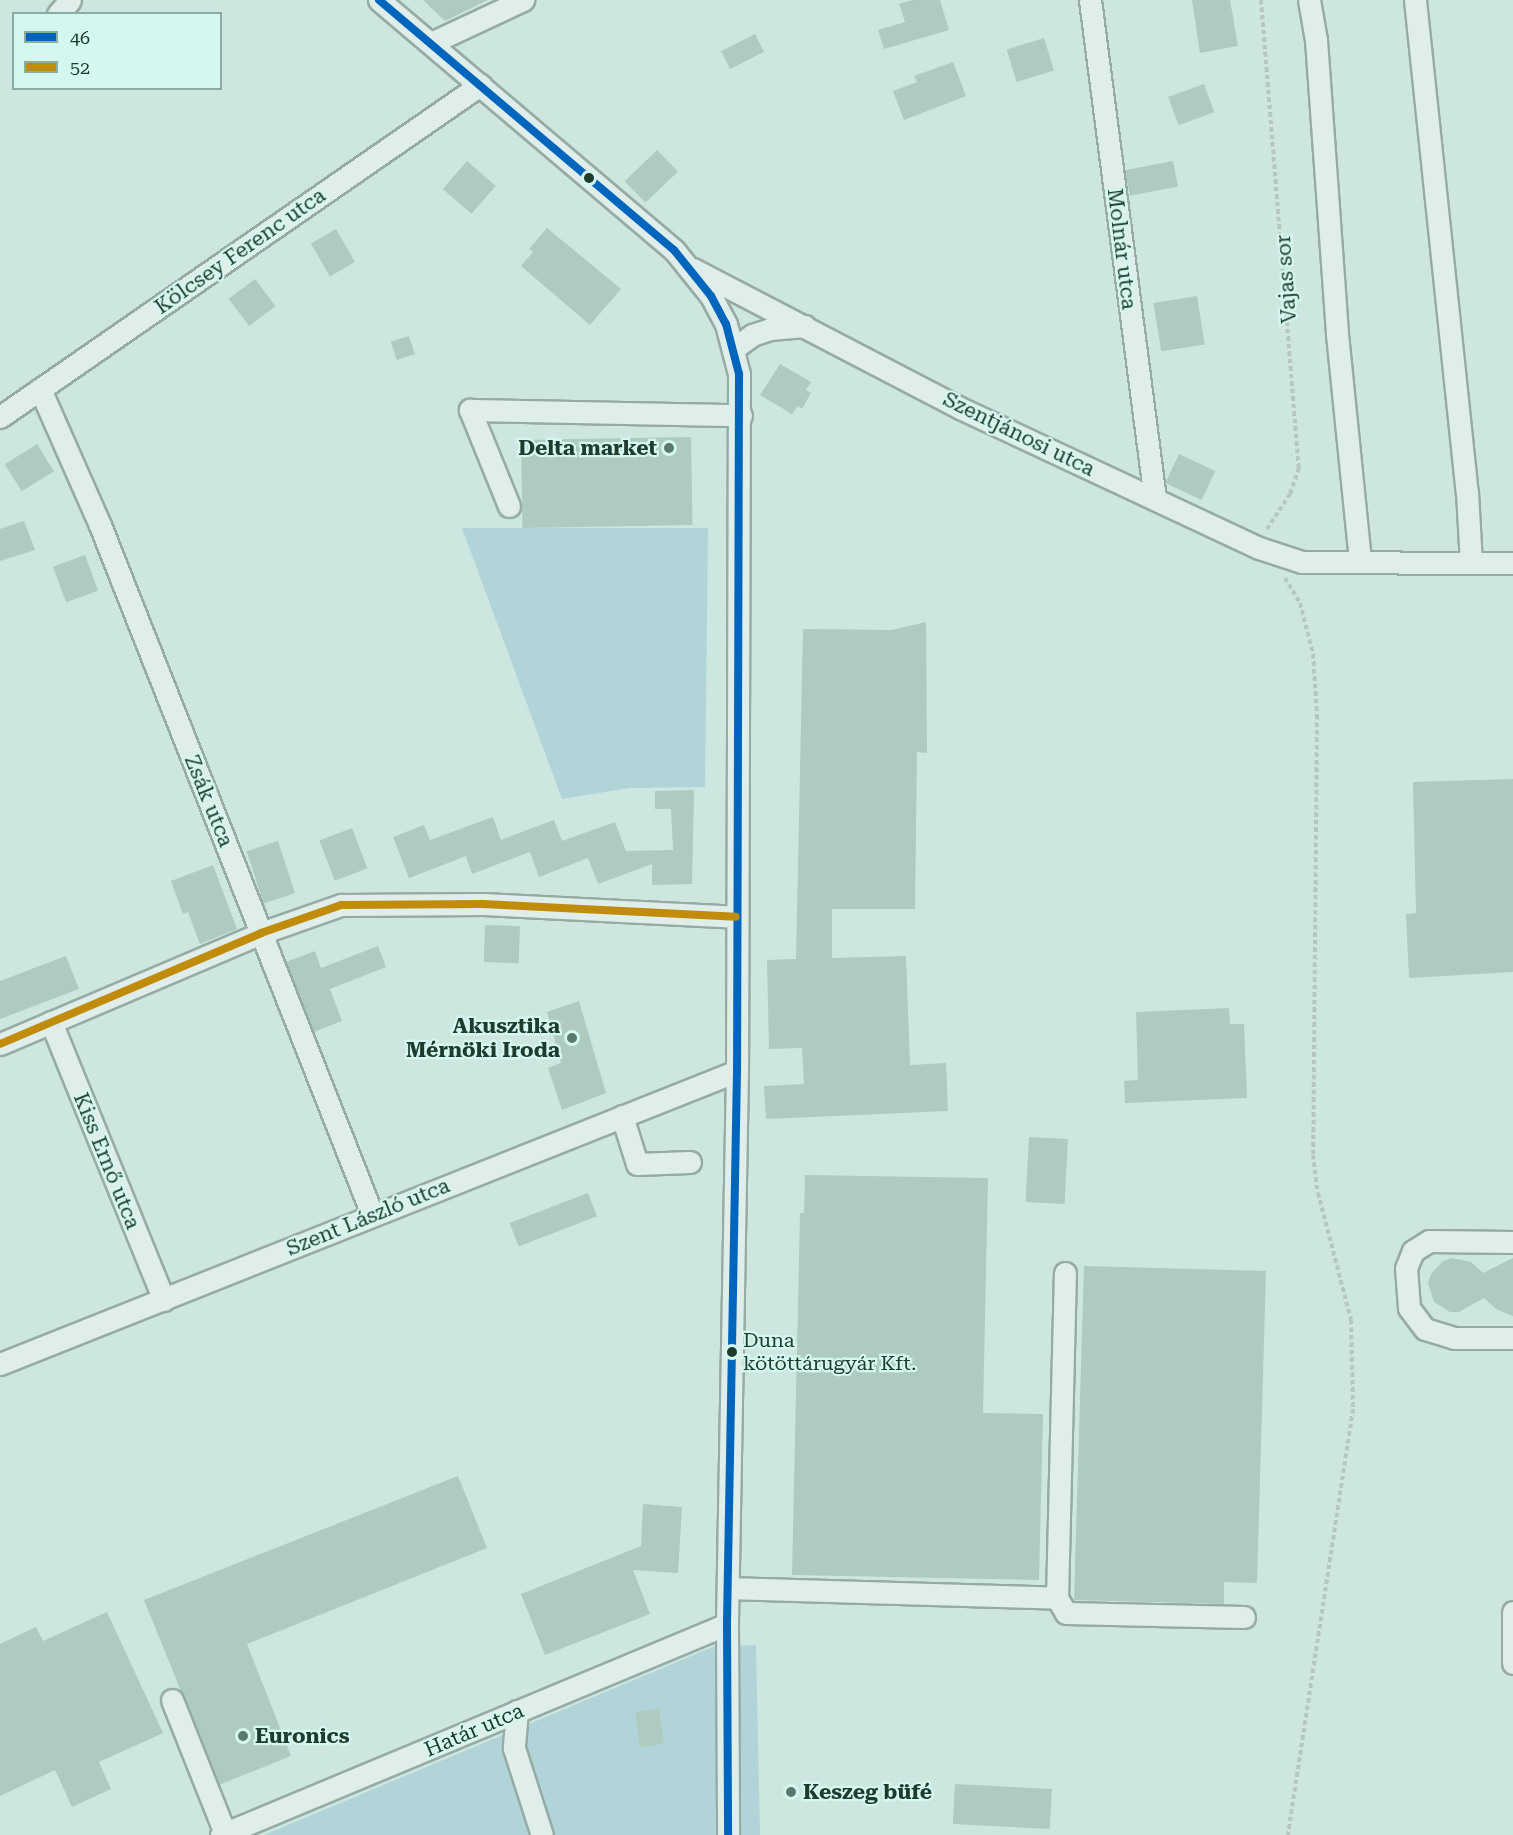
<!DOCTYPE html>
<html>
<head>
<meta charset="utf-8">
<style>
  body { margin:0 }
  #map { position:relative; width:1513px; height:1835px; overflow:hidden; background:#cee6e0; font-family:"Roboto Serif",serif }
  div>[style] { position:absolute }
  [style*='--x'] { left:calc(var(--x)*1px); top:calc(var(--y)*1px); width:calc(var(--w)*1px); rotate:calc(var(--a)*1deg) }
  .green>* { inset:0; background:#b0d4d7 }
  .building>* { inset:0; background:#afcabe; transform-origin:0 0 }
  .path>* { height:4px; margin-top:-2px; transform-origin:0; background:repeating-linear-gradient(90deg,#b6c7c1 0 4.5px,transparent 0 7.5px) }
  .roads { filter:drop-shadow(2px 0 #96aba4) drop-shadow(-2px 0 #96aba4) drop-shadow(0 2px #96aba4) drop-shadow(0 -2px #96aba4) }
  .minor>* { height:21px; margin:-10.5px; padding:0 10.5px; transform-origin:10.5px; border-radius:10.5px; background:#dfeeea }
  .bus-1>* { height:8px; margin:-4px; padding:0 4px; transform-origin:4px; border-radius:4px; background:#0065bd }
  .bus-2>* { height:8px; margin:-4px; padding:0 4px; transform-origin:4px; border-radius:4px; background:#c18b0b }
  .dots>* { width:16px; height:16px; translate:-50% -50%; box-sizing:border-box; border:3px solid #d4f7ef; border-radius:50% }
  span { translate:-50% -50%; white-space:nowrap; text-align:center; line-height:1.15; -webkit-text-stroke:4.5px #d4f7ef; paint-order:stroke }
  .bus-label { font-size:20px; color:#1e3b2d }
  .left { translate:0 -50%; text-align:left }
  .street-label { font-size:21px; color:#1e3b2d }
  .poi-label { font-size:21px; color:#1e3b2d; font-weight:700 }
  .right { translate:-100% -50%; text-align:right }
  .legend { position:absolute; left:12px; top:12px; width:210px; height:78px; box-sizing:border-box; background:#d4f7ef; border:2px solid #8baca1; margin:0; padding:8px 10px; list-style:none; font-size:18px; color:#1e3b2d }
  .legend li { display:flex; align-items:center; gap:12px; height:30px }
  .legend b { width:30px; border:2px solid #8baca1 }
</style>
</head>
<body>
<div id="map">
  <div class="green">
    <i style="clip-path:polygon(462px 528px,708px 528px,705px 787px,630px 788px,562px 799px)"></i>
    <i style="clip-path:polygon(756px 1645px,760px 1835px,264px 1835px,715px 1646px)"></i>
  </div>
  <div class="building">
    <i style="clip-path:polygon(423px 0,488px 0,445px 21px)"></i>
    <i style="clip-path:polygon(913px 0,940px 0,949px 30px,884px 49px,878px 30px,905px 22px,899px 4px)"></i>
    <i style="clip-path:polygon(1192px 0,1230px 0,1238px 46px,1200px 53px)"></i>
    <i style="left:755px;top:34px;width:20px;height:38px;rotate:63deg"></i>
    <i style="left:1044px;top:38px;width:34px;height:39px;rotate:73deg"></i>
    <i style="clip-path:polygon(953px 62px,966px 96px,904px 120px,893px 91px,917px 82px,914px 76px)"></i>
    <i style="left:1204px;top:84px;width:30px;height:38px;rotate:70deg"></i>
    <i style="left:657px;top:150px;width:30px;height:45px;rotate:46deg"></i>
    <i style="left:467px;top:161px;width:38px;height:37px;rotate:41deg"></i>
    <i style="left:1173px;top:161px;width:26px;height:49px;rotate:79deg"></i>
    <i style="clip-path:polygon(547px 228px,621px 289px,590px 325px,521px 266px,533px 252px,529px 249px)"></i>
    <i style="left:336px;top:229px;width:38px;height:29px;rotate:60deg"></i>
    <i style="left:255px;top:279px;width:34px;height:33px;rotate:53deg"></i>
    <i style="left:1197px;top:296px;width:49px;height:44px;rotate:81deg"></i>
    <i style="left:409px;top:336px;width:19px;height:19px;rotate:72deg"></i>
    <i style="clip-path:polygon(780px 364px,811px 382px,806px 390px,811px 393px,802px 409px,798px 406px,792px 414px,760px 395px)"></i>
    <i style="left:691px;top:437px;width:88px;height:170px;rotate:89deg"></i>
    <i style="left:37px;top:444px;width:32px;height:38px;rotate:58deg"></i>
    <i style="left:1179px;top:454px;width:40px;height:32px;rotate:25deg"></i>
    <i style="clip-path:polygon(24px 521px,35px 550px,0 561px,0 529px)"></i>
    <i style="left:85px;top:555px;width:38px;height:34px;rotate:70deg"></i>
    <i style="clip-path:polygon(926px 622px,927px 753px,917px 752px,915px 909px,832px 909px,832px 958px,906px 956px,910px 1065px,946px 1063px,948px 1111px,766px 1119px,764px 1086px,804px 1084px,802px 1048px,769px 1049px,767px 960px,796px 959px,803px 629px,892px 630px)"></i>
    <i style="clip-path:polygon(1513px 779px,1513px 972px,1409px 978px,1406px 914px,1416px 913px,1413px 782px)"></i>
    <i style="clip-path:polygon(694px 790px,692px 884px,652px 885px,652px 864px,598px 884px,588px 858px,539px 877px,530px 852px,472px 874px,466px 856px,409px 878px,393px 837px,424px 825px,430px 840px,493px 817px,501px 840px,554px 820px,562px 841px,615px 822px,626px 851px,673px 850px,671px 809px,655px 809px,655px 791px)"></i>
    <i style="left:352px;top:828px;width:43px;height:35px;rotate:69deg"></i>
    <i style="left:278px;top:841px;width:55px;height:33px;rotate:72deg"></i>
    <i style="clip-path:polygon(213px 865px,237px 929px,200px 944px,188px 912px,183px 914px,171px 881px)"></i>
    <i style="left:485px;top:925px;width:35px;height:37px;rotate:2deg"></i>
    <i style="clip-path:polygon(378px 946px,386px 967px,330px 989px,342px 1021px,314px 1032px,286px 962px,315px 951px,321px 968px)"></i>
    <i style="clip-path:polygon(66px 956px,79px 989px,0 1019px,0 981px)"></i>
    <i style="clip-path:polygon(579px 1001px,606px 1093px,562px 1110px,548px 1068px,561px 1063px,547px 1012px)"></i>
    <i style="clip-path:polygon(1229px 1008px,1230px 1024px,1244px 1024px,1247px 1098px,1125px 1103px,1124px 1081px,1138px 1080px,1136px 1012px)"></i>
    <i style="left:1029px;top:1137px;width:39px;height:65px;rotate:3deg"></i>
    <i style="clip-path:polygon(805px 1175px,988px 1178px,983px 1413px,1043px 1414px,1039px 1580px,792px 1575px,800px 1213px,804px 1213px)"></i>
    <i style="left:588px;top:1193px;width:25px;height:84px;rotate:69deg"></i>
    <i style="clip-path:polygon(1452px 1258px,1471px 1262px,1483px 1273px,1513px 1258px,1513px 1316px,1496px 1309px,1484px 1298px,1459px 1312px,1450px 1312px,1434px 1302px,1428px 1283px,1431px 1274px,1443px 1261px)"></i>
    <i style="clip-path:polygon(1084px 1266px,1266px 1271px,1257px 1583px,1224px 1582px,1224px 1604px,1074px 1600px)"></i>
    <i style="clip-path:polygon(458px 1476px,487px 1548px,247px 1644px,291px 1756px,219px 1785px,144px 1600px)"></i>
    <i style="clip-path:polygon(643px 1504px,682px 1507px,678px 1573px,633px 1570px,650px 1614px,545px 1655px,521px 1594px,641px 1546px)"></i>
    <i style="clip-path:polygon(107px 1612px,163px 1733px,99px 1762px,111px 1789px,72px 1807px,55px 1770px,0 1796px,0 1644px,36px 1627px,43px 1641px)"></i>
    <i style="left:659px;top:1709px;width:35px;height:24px;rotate:82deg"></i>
    <i style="left:955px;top:1784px;width:97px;height:40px;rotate:3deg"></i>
  </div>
  <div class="path">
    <i style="--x:1261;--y:0;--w:470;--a:85.4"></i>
    <i style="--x:1299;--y:468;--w:28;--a:109"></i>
    <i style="--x:1290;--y:494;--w:42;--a:123.3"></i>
    <i style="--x:1285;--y:578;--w:29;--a:59"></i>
    <i style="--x:1300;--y:603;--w:53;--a:75.7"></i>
    <i style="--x:1313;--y:654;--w:61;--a:86.2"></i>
    <i style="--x:1317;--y:715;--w:440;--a:90.5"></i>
    <i style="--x:1313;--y:1155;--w:38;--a:83"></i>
    <i style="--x:1318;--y:1193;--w:131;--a:75.4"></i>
    <i style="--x:1351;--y:1320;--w:89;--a:88.7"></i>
    <i style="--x:1353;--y:1409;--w:431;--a:98.7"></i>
  </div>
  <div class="roads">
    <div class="minor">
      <i style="--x:379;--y:0;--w:387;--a:40.3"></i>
      <i style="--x:674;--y:250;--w:59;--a:51.2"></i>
      <i style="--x:711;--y:296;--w:32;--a:62"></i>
      <i style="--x:726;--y:324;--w:52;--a:75.4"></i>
      <i style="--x:739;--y:374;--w:697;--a:90.16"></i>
      <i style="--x:737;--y:1071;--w:553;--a:91.04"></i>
      <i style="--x:727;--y:1624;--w:211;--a:89.7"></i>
      <i style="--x:1090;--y:0;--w:503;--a:82.58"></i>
      <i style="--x:1309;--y:0;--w:41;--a:80.1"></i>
      <i style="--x:1316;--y:40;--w:295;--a:85.9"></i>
      <i style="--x:1337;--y:334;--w:228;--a:84.2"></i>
      <i style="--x:1415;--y:0;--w:495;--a:84"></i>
      <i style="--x:1467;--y:492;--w:71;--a:86.8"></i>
      <i style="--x:58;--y:14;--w:18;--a:-49"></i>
      <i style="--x:431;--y:43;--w:102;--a:-25.1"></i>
      <i style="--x:693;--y:269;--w:301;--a:27.5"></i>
      <i style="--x:960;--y:408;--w:330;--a:25.1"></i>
      <i style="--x:1259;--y:548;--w:45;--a:18"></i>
      <i style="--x:1302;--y:562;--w:211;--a:0.3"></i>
      <i style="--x:733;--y:349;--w:24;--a:-36"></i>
      <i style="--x:752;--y:335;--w:19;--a:-18"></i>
      <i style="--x:770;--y:329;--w:35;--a:-5"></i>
      <i style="--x:40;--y:389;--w:149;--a:66.2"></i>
      <i style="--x:100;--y:525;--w:741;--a:68.46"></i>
      <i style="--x:0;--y:417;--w:584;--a:-34.67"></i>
      <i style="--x:509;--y:506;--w:104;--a:-112.1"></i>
      <i style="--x:470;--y:410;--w:271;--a:1.1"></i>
      <i style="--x:51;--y:1022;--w:300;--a:67.9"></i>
      <i style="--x:0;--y:1044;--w:284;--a:-23"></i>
      <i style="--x:261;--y:933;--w:85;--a:-19.3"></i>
      <i style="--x:341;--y:905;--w:142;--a:-0.4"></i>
      <i style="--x:483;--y:904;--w:253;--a:2.9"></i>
      <i style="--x:622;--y:1116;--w:50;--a:72.6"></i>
      <i style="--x:637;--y:1164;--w:53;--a:-2.2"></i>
      <i style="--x:1513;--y:1242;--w:84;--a:-179.3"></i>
      <i style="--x:1429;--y:1241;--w:19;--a:148"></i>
      <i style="--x:1413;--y:1251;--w:18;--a:112"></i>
      <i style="--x:1406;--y:1268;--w:40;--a:85.7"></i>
      <i style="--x:1409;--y:1308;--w:26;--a:53"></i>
      <i style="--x:1425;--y:1329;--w:30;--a:17"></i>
      <i style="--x:1454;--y:1338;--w:59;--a:0"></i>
      <i style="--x:0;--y:1364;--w:793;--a:-21.68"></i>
      <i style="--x:729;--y:1588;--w:328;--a:1.7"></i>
      <i style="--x:1057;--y:1598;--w:325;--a:-88.6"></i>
      <i style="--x:1057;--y:1598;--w:17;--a:59"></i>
      <i style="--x:1066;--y:1613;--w:178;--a:1.3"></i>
      <i style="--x:1513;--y:1612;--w:51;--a:90"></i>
      <i style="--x:172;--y:1700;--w:143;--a:68.3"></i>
      <i style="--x:517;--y:1711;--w:37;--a:95"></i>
      <i style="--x:514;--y:1748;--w:91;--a:72.2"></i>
      <i style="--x:221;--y:1835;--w:548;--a:-22.64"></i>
    </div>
  </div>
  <div class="bus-1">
    <i style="--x:379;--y:0;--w:387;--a:40.3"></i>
    <i style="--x:674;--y:250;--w:59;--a:51.2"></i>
    <i style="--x:711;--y:296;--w:32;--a:62"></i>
    <i style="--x:726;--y:324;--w:52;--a:75.4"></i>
    <i style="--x:739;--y:374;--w:697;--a:90.16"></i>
    <i style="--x:737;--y:1071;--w:553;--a:91.04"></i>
    <i style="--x:727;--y:1624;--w:211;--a:89.7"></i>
  </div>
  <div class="bus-2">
    <i style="--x:0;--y:1044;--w:284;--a:-23"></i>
    <i style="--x:261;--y:933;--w:85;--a:-19.3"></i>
    <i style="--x:341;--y:905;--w:142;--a:-0.4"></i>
    <i style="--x:483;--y:904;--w:253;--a:2.9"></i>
  </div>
  <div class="dots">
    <i style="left:589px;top:178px;background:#1e3b2d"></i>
    <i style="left:669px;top:448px;background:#5c776c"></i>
    <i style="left:572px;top:1038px;background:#5c776c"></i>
    <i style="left:732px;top:1352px;background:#1e3b2d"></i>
    <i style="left:243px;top:1736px;background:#5c776c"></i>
    <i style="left:791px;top:1792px;background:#5c776c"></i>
  </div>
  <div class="bus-label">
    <span class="left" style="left:743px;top:1352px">Duna<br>kötöttárugyár Kft.</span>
  </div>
  <div class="street-label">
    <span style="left:1122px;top:249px;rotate:83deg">Molnár utca</span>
    <span style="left:240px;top:251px;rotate:-35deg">Kölcsey Ferenc utca</span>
    <span style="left:1286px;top:279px;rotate:-94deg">Vajas sor</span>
    <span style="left:1019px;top:434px;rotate:26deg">Szentjánosi utca</span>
    <span style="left:209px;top:801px;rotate:68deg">Zsák utca</span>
    <span style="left:107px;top:1161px;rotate:68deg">Kiss Ernő utca</span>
    <span style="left:368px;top:1217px;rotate:-22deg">Szent László utca</span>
    <span style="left:474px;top:1730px;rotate:-23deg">Határ utca</span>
  </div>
  <div class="poi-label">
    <span class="right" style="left:657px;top:448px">Delta market</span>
    <span class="right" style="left:560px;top:1038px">Akusztika<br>Mérnöki Iroda</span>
    <span class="left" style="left:255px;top:1736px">Euronics</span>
    <span class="left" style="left:803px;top:1792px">Keszeg büfé</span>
  </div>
  <ul class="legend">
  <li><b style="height:8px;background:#0065bd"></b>46</li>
  <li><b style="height:8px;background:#c18b0b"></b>52</li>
  </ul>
</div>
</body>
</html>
